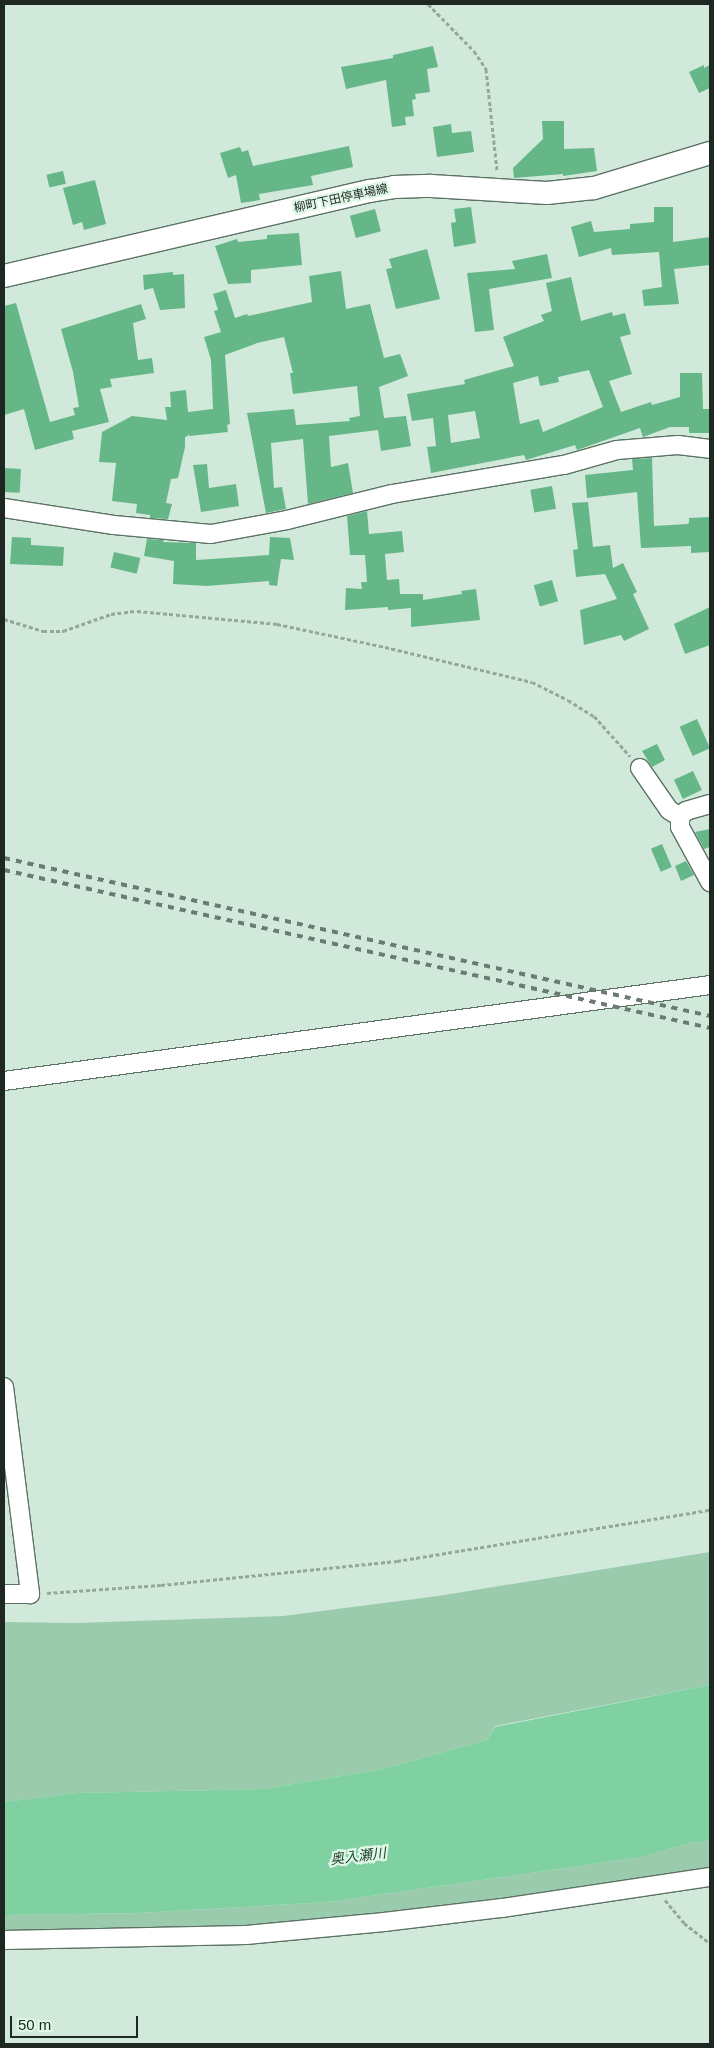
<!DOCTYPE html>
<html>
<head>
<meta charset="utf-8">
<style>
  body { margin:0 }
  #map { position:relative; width:714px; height:2048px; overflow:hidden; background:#d1e9da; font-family:Helvetica,"Noto Sans JP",sans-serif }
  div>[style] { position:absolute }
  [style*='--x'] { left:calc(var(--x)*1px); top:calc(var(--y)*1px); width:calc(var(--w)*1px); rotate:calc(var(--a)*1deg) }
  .green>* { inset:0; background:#9bcbad }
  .water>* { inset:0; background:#7fd1a1 }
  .building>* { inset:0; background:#65b788; transform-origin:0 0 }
  .path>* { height:3px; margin-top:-1.5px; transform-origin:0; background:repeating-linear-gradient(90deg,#94a79b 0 4px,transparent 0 6.5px) }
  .roads { filter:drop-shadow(1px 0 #5c7264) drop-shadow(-1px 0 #5c7264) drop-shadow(0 1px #5c7264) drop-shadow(0 -1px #5c7264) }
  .minor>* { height:18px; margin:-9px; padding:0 9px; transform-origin:9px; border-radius:9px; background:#fff }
  .major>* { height:22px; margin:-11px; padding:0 11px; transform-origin:11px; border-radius:11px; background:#fff }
  .rail>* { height:4px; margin-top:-2px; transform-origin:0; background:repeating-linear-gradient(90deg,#6b7b71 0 6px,transparent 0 12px) }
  span { translate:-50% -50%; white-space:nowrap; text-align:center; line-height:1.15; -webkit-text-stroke:4.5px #def7e7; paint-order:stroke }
  .street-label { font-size:12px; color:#1e2721 }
  .water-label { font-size:14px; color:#1c3f2b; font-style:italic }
  .frame { position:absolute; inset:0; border:5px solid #1e2721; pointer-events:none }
  .scale { position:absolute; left:10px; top:2016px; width:128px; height:22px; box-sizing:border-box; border:2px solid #1e2721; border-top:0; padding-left:6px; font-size:15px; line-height:18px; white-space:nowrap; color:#1e2721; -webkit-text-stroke:4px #def7e7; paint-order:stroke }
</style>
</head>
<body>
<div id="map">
  <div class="green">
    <i style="clip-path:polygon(710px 1552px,710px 1685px,495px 1726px,487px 1740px,383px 1769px,262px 1789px,77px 1793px,4px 1802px,4px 1622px,76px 1623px,283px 1616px,438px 1596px)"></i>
    <i style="clip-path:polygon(710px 1841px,710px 1872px,508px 1901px,245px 1929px,4px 1936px,4px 1915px,139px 1913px,328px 1902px,642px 1857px,690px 1843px)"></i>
  </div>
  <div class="water">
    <i style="clip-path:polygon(710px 1685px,710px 1841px,690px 1843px,642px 1857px,328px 1902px,139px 1913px,4px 1915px,4px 1802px,77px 1793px,262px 1789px,383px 1769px,487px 1740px,495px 1727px)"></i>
  </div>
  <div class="building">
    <i style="clip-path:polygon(433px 46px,438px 67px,427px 69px,430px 92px,415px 94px,416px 99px,412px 100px,414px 116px,405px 117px,406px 125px,392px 127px,386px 80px,346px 89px,341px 67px,393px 58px,393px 55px)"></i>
    <i style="clip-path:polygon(704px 65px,704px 68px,710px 65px,710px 88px,699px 93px,689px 72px)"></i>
    <i style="clip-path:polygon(542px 121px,564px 121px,564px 149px,594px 148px,597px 171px,563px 176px,563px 174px,514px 178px,513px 168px,543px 139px)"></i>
    <i style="clip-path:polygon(451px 124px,452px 133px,471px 131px,474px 152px,437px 157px,433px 127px)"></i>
    <i style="clip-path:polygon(349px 146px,353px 167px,311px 176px,313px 185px,259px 194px,260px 200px,241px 203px,236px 175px,228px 178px,220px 153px,240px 147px,242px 152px,248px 150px,253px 166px)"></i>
    <i style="left:63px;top:171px;width:13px;height:17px;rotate:77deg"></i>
    <i style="clip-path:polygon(95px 180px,106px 224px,84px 230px,82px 222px,73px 225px,63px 188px)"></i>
    <i style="clip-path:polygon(471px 207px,476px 243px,454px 247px,451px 223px,456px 222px,454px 209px)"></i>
    <i style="clip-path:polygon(654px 207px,673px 207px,673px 242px,710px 237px,710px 265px,674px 269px,679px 304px,644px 306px,642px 290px,662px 287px,659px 252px,612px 255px,611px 248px,579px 257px,571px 227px,591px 221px,594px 232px,630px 229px,630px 224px,654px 222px)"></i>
    <i style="left:375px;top:209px;width:23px;height:26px;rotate:75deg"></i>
    <i style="clip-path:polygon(299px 233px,302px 265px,251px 270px,251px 283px,228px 284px,215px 246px,237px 239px,238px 242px,267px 239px,267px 235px)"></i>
    <i style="clip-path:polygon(427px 249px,440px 299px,396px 309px,386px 269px,392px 268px,389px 259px)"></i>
    <i style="clip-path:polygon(547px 254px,552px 278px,489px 289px,494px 330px,475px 332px,467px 273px,515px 269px,512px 261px)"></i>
    <i style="clip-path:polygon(341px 271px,346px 309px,370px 304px,384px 358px,400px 354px,408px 376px,379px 387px,384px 418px,406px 416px,411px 446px,381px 451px,378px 430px,329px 436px,331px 467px,348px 463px,353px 493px,308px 504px,303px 439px,271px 443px,274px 488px,282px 487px,286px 509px,266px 513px,247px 413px,294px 409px,296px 425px,350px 421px,349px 418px,360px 416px,357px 386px,293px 394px,290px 373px,293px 373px,284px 337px,257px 343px,225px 355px,230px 424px,227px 425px,228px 432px,189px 436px,188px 433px,188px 436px,185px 437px,185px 447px,178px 478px,171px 479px,166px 503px,172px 504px,168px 519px,150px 518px,150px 515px,136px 513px,137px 504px,112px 501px,116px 463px,99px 462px,102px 432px,132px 416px,167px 420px,165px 407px,171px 407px,170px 392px,186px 390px,188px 412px,213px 409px,211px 360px,204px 337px,221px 332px,214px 311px,218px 310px,213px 294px,226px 290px,235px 318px,247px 314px,248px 316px,312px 302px,309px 276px)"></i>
    <i style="clip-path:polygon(173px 272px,173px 275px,184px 274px,185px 308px,160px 310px,153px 288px,144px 290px,143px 275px)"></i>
    <i style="clip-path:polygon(evenodd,571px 277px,581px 321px,612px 312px,613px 316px,625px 313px,631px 334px,620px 337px,632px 374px,609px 381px,621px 412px,651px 402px,652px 405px,680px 397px,680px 373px,702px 373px,703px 409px,710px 409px,710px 433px,689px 433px,689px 427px,670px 427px,643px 437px,640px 428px,577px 450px,575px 445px,526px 460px,524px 455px,431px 473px,427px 447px,436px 446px,433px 418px,412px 421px,407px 394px,465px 384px,464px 380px,514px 366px,503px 337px,544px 321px,541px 315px,552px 311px,546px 283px,571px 277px,589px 370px,603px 407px,543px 432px,539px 419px,520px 424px,513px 383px,538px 376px,540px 386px,559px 382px,558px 377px,589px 370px,571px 277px,475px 411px,480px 438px,451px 443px,448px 415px,475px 411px)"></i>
    <i style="clip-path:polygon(16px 303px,50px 422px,75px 415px,73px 408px,79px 407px,73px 372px,61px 329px,141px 304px,146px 319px,133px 323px,138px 360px,152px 358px,154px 373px,110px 379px,112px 387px,100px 389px,109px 422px,72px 431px,74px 439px,35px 450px,24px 409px,4px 415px,4px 306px)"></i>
    <i style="clip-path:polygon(652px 458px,654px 526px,687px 524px,689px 523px,689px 518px,710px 517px,710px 552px,691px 553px,691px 546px,641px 548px,637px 492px,587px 498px,585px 475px,633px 470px,632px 459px)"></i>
    <i style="clip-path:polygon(207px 464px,209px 488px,236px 484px,239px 506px,201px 512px,193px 465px)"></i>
    <i style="left:4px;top:468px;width:17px;height:24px;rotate:3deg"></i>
    <i style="left:552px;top:486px;width:23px;height:22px;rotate:80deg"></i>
    <i style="clip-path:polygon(588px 502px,593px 547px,610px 545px,613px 568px,623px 563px,637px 592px,633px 594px,649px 629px,624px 641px,621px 635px,584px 645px,580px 610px,617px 599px,605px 574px,576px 577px,573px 550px,578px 549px,572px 503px)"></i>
    <i style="clip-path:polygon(367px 511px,369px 534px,402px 531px,404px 552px,385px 554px,387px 580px,399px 579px,400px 594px,423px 594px,423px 600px,462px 594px,461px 591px,476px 589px,480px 620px,411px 627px,411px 608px,388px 610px,388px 607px,345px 610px,346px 588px,362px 589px,361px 582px,367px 582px,365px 555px,350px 555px,347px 516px)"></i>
    <i style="clip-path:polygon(12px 537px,31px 538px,31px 545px,64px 547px,63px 566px,10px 564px)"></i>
    <i style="clip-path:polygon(270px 537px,290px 538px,294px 560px,281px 559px,277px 586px,269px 585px,269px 581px,207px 586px,173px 584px,174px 561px,144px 556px,147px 539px,164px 540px,163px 542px,196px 543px,196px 560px,269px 555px)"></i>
    <i style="left:114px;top:552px;width:27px;height:16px;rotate:13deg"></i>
    <i style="left:552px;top:580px;width:22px;height:19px;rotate:74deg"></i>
    <i style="clip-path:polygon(710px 607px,710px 645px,685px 654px,674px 624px)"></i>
    <i style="left:697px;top:719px;width:32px;height:19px;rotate:66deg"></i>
    <i style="clip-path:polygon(657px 744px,665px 760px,652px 767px,642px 751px)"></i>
    <i style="left:693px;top:771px;width:21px;height:21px;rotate:65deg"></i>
    <i style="clip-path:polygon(710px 829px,710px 847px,704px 849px,695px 832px)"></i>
    <i style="left:662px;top:844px;width:25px;height:12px;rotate:67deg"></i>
    <i style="clip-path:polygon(686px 861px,694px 875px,681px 881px,675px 866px)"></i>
  </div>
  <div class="path">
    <i style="--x:428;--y:4;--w:66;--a:45.6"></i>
    <i style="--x:474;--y:51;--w:22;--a:56"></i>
    <i style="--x:486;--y:69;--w:103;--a:83.8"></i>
    <i style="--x:4;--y:619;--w:41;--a:17.1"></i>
    <i style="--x:43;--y:631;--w:20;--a:0"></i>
    <i style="--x:63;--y:631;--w:51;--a:-19.5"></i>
    <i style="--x:111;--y:614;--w:26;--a:-7"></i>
    <i style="--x:137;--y:611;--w:141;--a:5.3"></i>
    <i style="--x:277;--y:624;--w:110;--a:12"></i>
    <i style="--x:385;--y:647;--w:151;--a:13.4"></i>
    <i style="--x:532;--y:682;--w:40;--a:26.6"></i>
    <i style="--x:568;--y:700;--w:31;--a:32"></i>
    <i style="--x:594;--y:716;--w:54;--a:48"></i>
    <i style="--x:47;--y:1593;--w:114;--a:-4"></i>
    <i style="--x:161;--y:1585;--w:237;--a:-5.8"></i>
    <i style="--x:397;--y:1561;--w:317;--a:-9.3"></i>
    <i style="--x:665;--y:1900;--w:30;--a:50"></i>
    <i style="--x:684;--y:1923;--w:33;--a:38"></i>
  </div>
  <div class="roads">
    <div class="minor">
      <i style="--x:4;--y:508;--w:111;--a:8.8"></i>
      <i style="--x:114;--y:525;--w:97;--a:5.3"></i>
      <i style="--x:211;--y:534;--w:77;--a:-10.4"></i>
      <i style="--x:287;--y:520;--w:108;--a:-13.9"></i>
      <i style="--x:392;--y:494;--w:174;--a:-9.6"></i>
      <i style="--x:564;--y:465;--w:55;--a:-15.8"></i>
      <i style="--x:617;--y:450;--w:61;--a:-4.7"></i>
      <i style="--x:678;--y:445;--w:32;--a:7"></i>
      <i style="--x:640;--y:768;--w:51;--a:55.4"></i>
      <i style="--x:669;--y:810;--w:13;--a:32"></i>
      <i style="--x:710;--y:804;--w:25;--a:164"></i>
      <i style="--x:686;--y:811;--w:8;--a:135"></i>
      <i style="--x:680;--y:817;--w:10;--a:90"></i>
      <i style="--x:680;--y:827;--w:63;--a:61.4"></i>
      <i style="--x:4;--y:1081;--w:712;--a:-7.74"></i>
      <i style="--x:4;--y:1387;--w:209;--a:82.8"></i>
      <i style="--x:30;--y:1594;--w:26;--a:180"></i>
      <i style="--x:4;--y:1940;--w:242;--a:-1.2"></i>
      <i style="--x:246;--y:1935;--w:139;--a:-5.4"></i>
      <i style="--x:384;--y:1922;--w:119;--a:-6.8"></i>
      <i style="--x:502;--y:1908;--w:210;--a:-8.5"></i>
    </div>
    <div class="major">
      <i style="--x:4;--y:276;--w:376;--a:-13.1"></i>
      <i style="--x:370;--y:191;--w:24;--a:-9"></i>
      <i style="--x:394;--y:187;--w:37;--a:-2"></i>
      <i style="--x:431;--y:186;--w:116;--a:3.5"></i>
      <i style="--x:547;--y:193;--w:47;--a:-6.1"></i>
      <i style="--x:594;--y:188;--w:121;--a:-16.8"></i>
    </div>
  </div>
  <div class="rail">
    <i style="--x:4;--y:858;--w:723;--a:12.61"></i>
    <i style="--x:4;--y:870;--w:723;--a:12.61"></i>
  </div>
  <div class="street-label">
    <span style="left:341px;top:199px;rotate:-12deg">柳町下田停車場線</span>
  </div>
  <div class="water-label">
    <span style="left:358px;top:1856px;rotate:-7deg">奥入瀬川</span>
  </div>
  <div class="frame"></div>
  <div class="scale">50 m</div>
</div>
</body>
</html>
